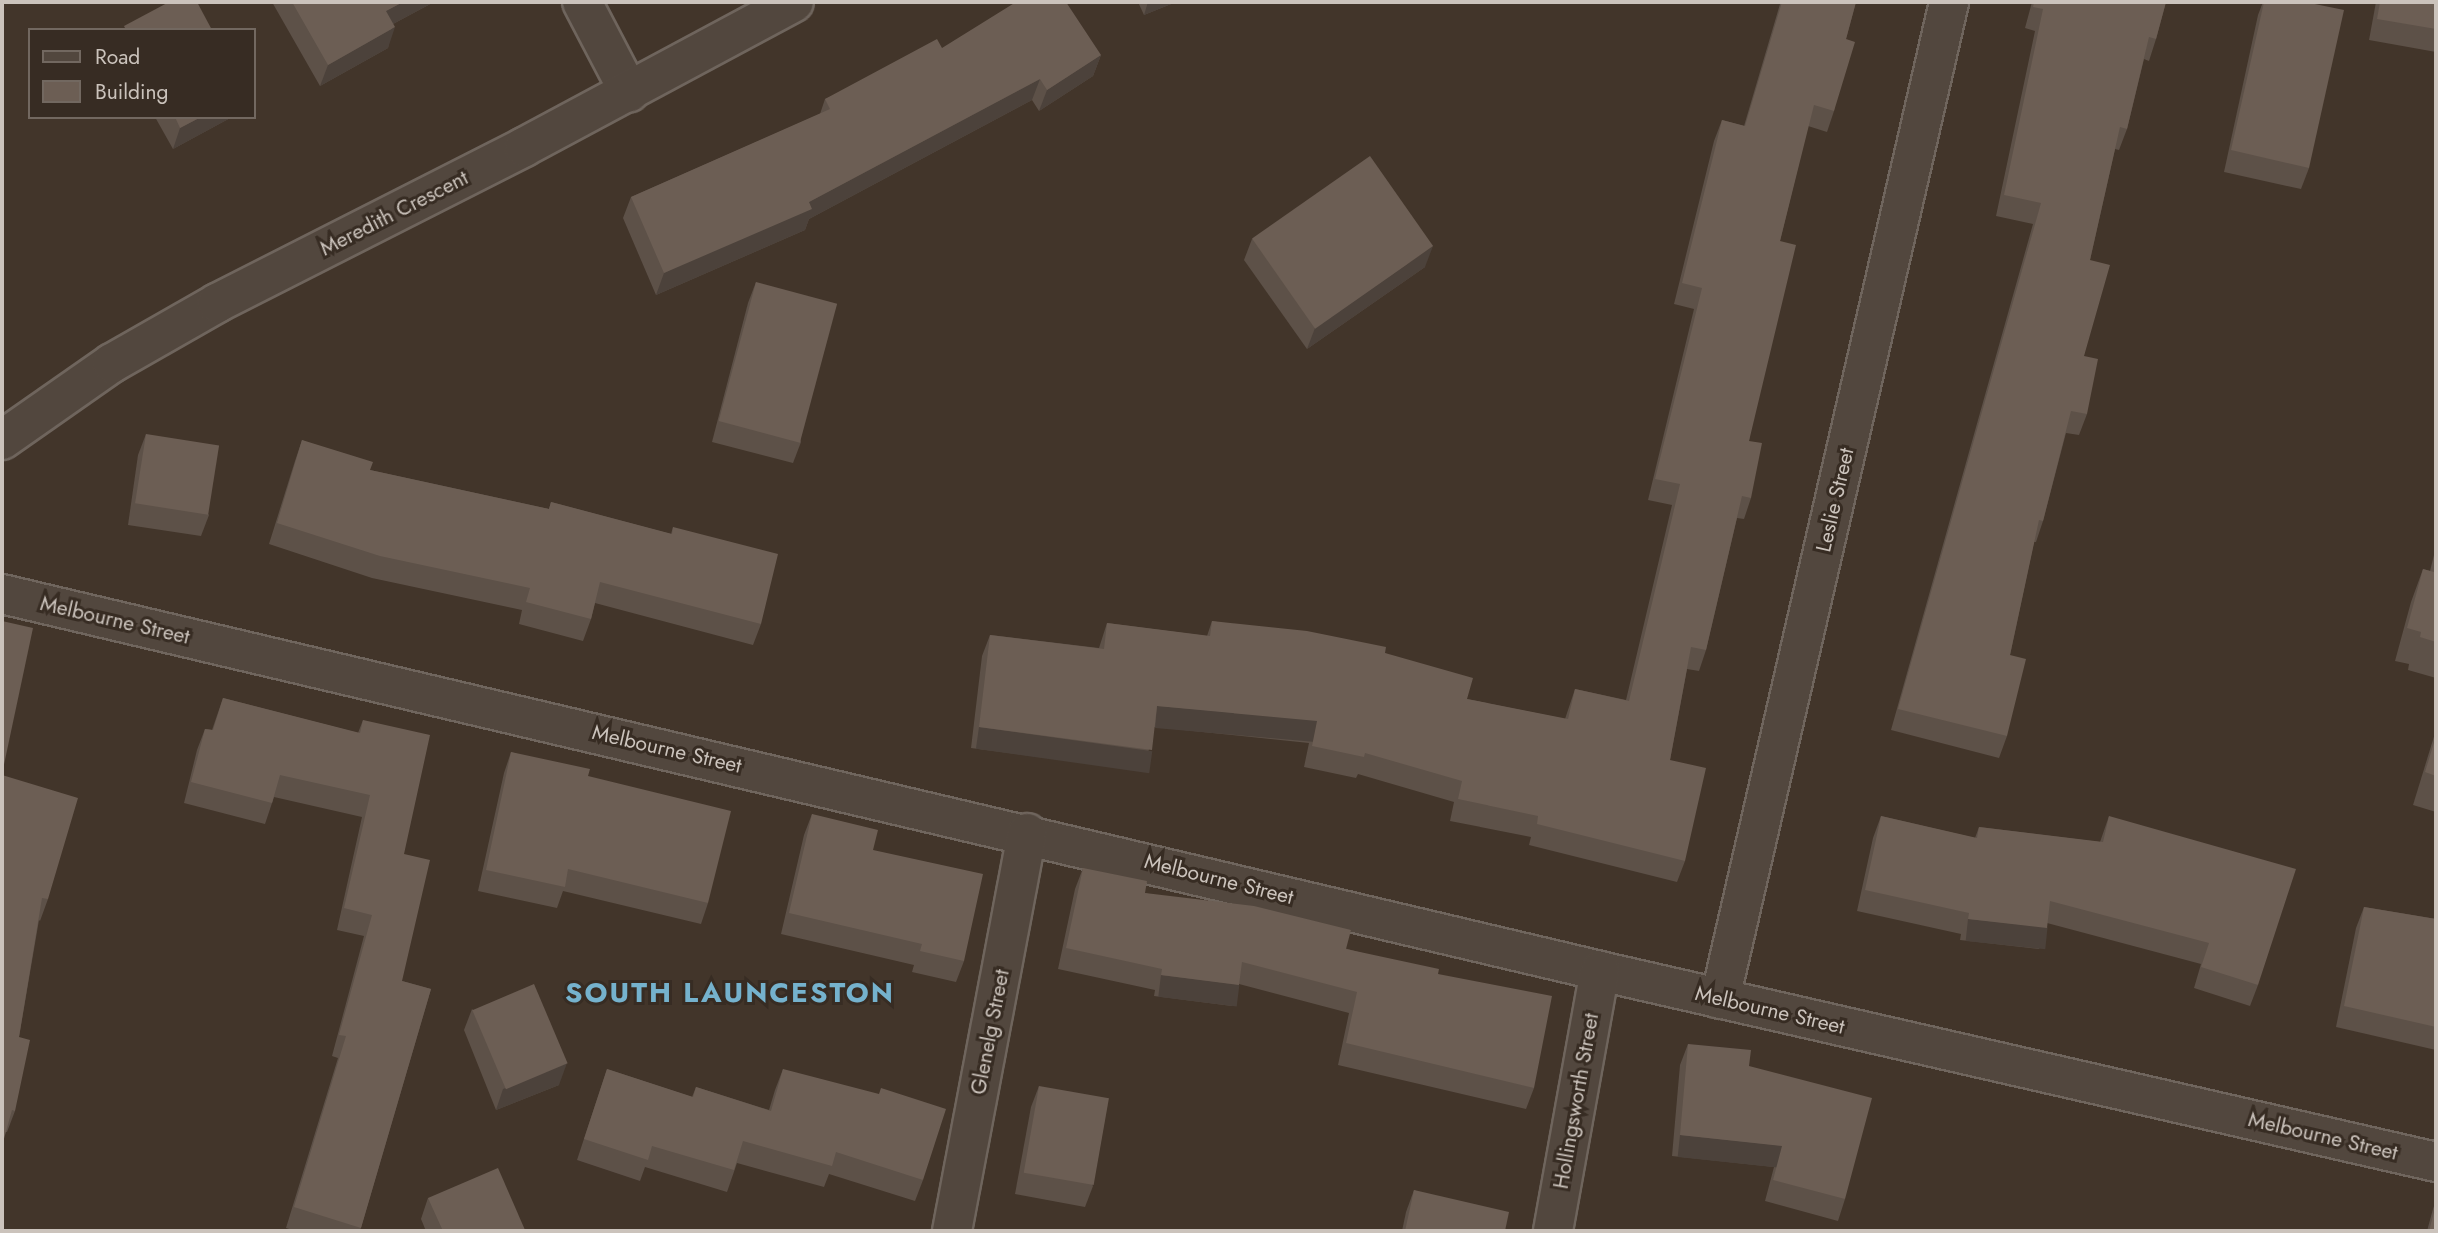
<!DOCTYPE html>
<html>
<head>
<meta charset="utf-8">
<style>
  body { margin:0 }
  #map { position:relative; width:2438px; height:1233px; overflow:hidden; background:#42352a; font-family:Jost,sans-serif }
  div>[style] { position:absolute }
  [style*='--x'] { left:calc(var(--x)*1px); top:calc(var(--y)*1px); width:calc(var(--w)*1px); rotate:calc(var(--a)*1deg) }
  .roads { filter:drop-shadow(2px 0 #6f655d) drop-shadow(-2px 0 #6f655d) drop-shadow(0 2px #6f655d) drop-shadow(0 -2px #6f655d) }
  .minor>* { height:38px; margin:-19px; padding:0 19px; transform-origin:19px; border-radius:19px; background:#52473e }
  .tertiary>* { height:38px; margin:-19px; padding:0 19px; transform-origin:19px; border-radius:19px; background:#52473e }
  .wall>* { inset:0; background:#5d5148 }
  .shaded-wall>* { inset:0; background:#4c423b; transform-origin:0 0 }
  .building>* { inset:0; background:#6c5e54; transform-origin:0 0 }
  span { translate:-50% -50%; white-space:nowrap; text-align:center; line-height:1.15; -webkit-text-stroke:6px #372c23; paint-order:stroke }
  .street-label { font-size:21px; color:#cbc3bc }
  .district-label { font-size:28px; color:#75b2cd; font-weight:700; letter-spacing:2px }
  .frame { position:absolute; inset:0; border:4px solid #cbc3bc; pointer-events:none }
  .legend { position:absolute; left:28px; top:28px; width:228px; height:91px; box-sizing:border-box; background:#372c23; border:2px solid #726860; margin:0; padding:9px 12px; list-style:none; font-size:21px; color:#cbc3bc }
  .legend li { display:flex; align-items:center; gap:14px; height:35px }
  .legend b { width:35px; border:2px solid #726860 }
</style>
</head>
<body>
<div id="map">
  <div class="roads">
    <div class="minor">
      <i style="--x:582;--y:2;--w:102;--a:62.4"></i>
      <i style="--x:2;--y:594;--w:1642;--a:13.27"></i>
      <i style="--x:1600;--y:971;--w:858;--a:12.87"></i>
      <i style="--x:1720;--y:999;--w:1023;--a:-77.06"></i>
      <i style="--x:952;--y:1231;--w:405;--a:-79.3"></i>
      <i style="--x:1553;--y:1231;--w:264;--a:-79.8"></i>
    </div>
    <div class="tertiary">
      <i style="--x:2;--y:440;--w:134;--a:-35"></i>
      <i style="--x:112;--y:363;--w:121;--a:-29.7"></i>
      <i style="--x:217;--y:303;--w:344;--a:-26.9"></i>
      <i style="--x:524;--y:147;--w:306;--a:-28.2"></i>
    </div>
  </div>
  <div class="wall">
    <i style="clip-path:polygon(272px 2px,434px 2px,393px 24px,388px 48px,320px 86px)"></i>
    <i style="clip-path:polygon(1138px 2px,1176px 2px,1144px 15px)"></i>
    <i style="clip-path:polygon(1770px 2px,1856px 2px,1846px 39px,1834px 111px,1827px 132px,1808px 126px,1780px 241px,1749px 441px,1751px 498px,1744px 519px,1737px 518px,1706px 650px,1699px 671px,1687px 669px,1670px 760px,1685px 861px,1677px 882px,1529px 845px,1531px 837px,1450px 821px,1454px 802px,1358px 774px,1356px 778px,1304px 767px,1309px 743px,1154px 727px,1144px 771px,971px 748px,982px 656px,990px 635px,1099px 648px,1107px 623px,1207px 636px,1212px 621px,1385px 653px,1467px 699px,1565px 719px,1575px 689px,1626px 700px,1672px 505px,1648px 500px,1694px 309px,1674px 304px,1714px 141px,1722px 120px,1744px 126px,1780px 4px)"></i>
    <i style="clip-path:polygon(2032px 2px,2166px 2px,2156px 39px,2149px 61px,2144px 59px,2127px 129px,2119px 150px,2115px 149px,2090px 260px,2084px 356px,2087px 414px,2079px 435px,2066px 433px,2043px 521px,2036px 542px,2034px 542px,2010px 655px,2007px 736px,1999px 758px,1891px 730px,2033px 224px,1996px 216px,2035px 31px,2025px 28px)"></i>
    <i style="clip-path:polygon(2263px 2px,2305px 2px,2309px 168px,2301px 189px,2224px 172px,2258px 15px)"></i>
    <i style="clip-path:polygon(2376px 2px,2436px 2px,2436px 52px,2369px 40px)"></i>
    <i style="clip-path:polygon(942px 48px,1101px 55px,1093px 76px,1039px 111px,1032px 100px,809px 219px,805px 230px,656px 295px,623px 218px,631px 197px,820px 114px,825px 99px)"></i>
    <i style="clip-path:polygon(155px 117px,232px 117px,173px 149px)"></i>
    <i style="clip-path:polygon(1252px 239px,1425px 267px,1307px 349px,1244px 260px)"></i>
    <i style="clip-path:polygon(756px 282px,801px 442px,793px 463px,712px 442px,748px 303px)"></i>
    <i style="clip-path:polygon(146px 434px,209px 515px,201px 536px,128px 525px,138px 455px)"></i>
    <i style="clip-path:polygon(302px 440px,370px 470px,549px 509px,551px 502px,671px 534px,673px 527px,761px 624px,753px 645px,595px 603px,591px 619px,583px 641px,519px 624px,522px 610px,372px 578px,269px 544px,295px 461px)"></i>
    <i style="clip-path:polygon(2436px 547px,2436px 678px,2408px 670px,2409px 664px,2395px 661px,2411px 602px,2423px 569px,2430px 571px)"></i>
    <i style="clip-path:polygon(223px 698px,358px 733px,363px 720px,404px 854px,402px 981px,431px 989px,360px 1231px,296px 1231px,286px 1228px,338px 1058px,332px 1056px,364px 936px,337px 930px,362px 817px,274px 797px,265px 824px,184px 803px,197px 750px,205px 729px,212px 730px)"></i>
    <i style="clip-path:polygon(2436px 730px,2436px 812px,2413px 805px)"></i>
    <i style="clip-path:polygon(511px 752px,588px 776px,708px 903px,701px 924px,563px 891px,557px 908px,478px 891px,504px 773px)"></i>
    <i style="clip-path:polygon(2px 775px,48px 899px,40px 921px,39px 920px,19px 1037px,15px 1111px,7px 1132px,6px 1132px)"></i>
    <i style="clip-path:polygon(812px 814px,873px 850px,964px 961px,956px 982px,912px 972px,914px 965px,781px 934px,804px 835px)"></i>
    <i style="clip-path:polygon(1881px 816px,1975px 838px,1979px 827px,2100px 842px,2109px 816px,2258px 985px,2250px 1006px,2194px 988px,2201px 964px,2047px 923px,2047px 928px,2039px 949px,1960px 940px,1961px 934px,1857px 911px,1873px 838px)"></i>
    <i style="clip-path:polygon(1083px 868px,1145px 893px,1438px 974px,1534px 1088px,1526px 1109px,1338px 1065px,1349px 1013px,1239px 984px,1232px 1006px,1154px 996px,1155px 990px,1058px 969px,1075px 889px)"></i>
    <i style="clip-path:polygon(2364px 907px,2436px 919px,2436px 1050px,2336px 1027px,2356px 928px)"></i>
    <i style="clip-path:polygon(472px 1009px,559px 1085px,496px 1110px,464px 1030px)"></i>
    <i style="clip-path:polygon(1688px 1044px,1749px 1066px,1845px 1199px,1838px 1221px,1765px 1201px,1774px 1167px,1672px 1156px,1680px 1065px)"></i>
    <i style="clip-path:polygon(607px 1069px,692px 1097px,696px 1087px,769px 1110px,775px 1090px,783px 1069px,923px 1180px,915px 1201px,829px 1174px,824px 1187px,737px 1163px,727px 1192px,645px 1167px,640px 1181px,577px 1160px)"></i>
    <i style="clip-path:polygon(1039px 1086px,1093px 1186px,1085px 1207px,1015px 1194px,1031px 1107px)"></i>
    <i style="clip-path:polygon(1414px 1190px,1505px 1231px,1402px 1231px,1406px 1212px)"></i>
    <i style="clip-path:polygon(428px 1198px,525px 1230px,524px 1231px,426px 1231px,421px 1219px)"></i>
    <i style="clip-path:polygon(2436px 1200px,2436px 1231px,2427px 1231px,2433px 1209px)"></i>
  </div>
  <div class="shaded-wall">
    <i style="clip-path:polygon(403px 2px,434px 2px,378px 32px,386px 11px)"></i>
    <i style="clip-path:polygon(1148px 2px,1176px 2px,1144px 15px)"></i>
    <i style="clip-path:polygon(395px 27px,388px 48px,320px 86px,328px 65px)"></i>
    <i style="clip-path:polygon(1101px 55px,1093px 76px,1039px 111px,1047px 90px)"></i>
    <i style="clip-path:polygon(1040px 79px,1032px 100px,809px 219px,805px 230px,656px 295px,664px 273px,809px 202px)"></i>
    <i style="clip-path:polygon(201px 117px,232px 117px,173px 149px,180px 128px)"></i>
    <i style="clip-path:polygon(1433px 246px,1425px 267px,1307px 349px,1315px 328px)"></i>
    <i style="left:1157px;top:706px;width:161px;height:22px;rotate:5deg"></i>
    <i style="left:979px;top:727px;width:175px;height:22px;rotate:8deg"></i>
    <i style="left:1968px;top:919px;width:80px;height:22px;rotate:6deg"></i>
    <i style="left:1161px;top:975px;width:79px;height:22px;rotate:7deg"></i>
    <i style="clip-path:polygon(567px 1063px,559px 1085px,496px 1110px,503px 1089px)"></i>
    <i style="left:1680px;top:1135px;width:103px;height:22px;rotate:6deg"></i>
  </div>
  <div class="building">
    <i style="clip-path:polygon(169px 2px,197px 2px,212px 30px,126px 30px,124px 26px)"></i>
    <i style="clip-path:polygon(292px 2px,403px 2px,386px 11px,395px 27px,328px 65px)"></i>
    <i style="clip-path:polygon(1016px 2px,1066px 2px,1101px 55px,1047px 90px,1040px 79px,809px 202px,812px 209px,664px 273px,631px 197px,830px 109px,825px 99px,937px 39px,942px 48px)"></i>
    <i style="clip-path:polygon(1782px 2px,1856px 2px,1846px 39px,1855px 42px,1834px 111px,1814px 105px,1780px 241px,1796px 245px,1749px 441px,1762px 443px,1751px 498px,1742px 496px,1706px 650px,1691px 647px,1670px 760px,1706px 768px,1685px 861px,1537px 824px,1538px 816px,1458px 799px,1462px 781px,1365px 753px,1364px 757px,1312px 746px,1317px 721px,1157px 706px,1152px 750px,979px 727px,990px 635px,1104px 649px,1107px 623px,1210px 636px,1212px 621px,1307px 631px,1386px 647px,1385px 653px,1473px 678px,1467px 699px,1568px 719px,1575px 689px,1629px 701px,1680px 484px,1655px 479px,1702px 288px,1682px 283px,1722px 120px,1745px 126px)"></i>
    <i style="clip-path:polygon(2034px 2px,2166px 2px,2156px 39px,2149px 37px,2127px 129px,2120px 127px,2090px 260px,2110px 265px,2084px 356px,2098px 359px,2087px 414px,2071px 411px,2043px 521px,2039px 520px,2010px 655px,2026px 659px,2007px 736px,1898px 709px,2041px 203px,2004px 195px,2043px 9px,2033px 7px)"></i>
    <i style="clip-path:polygon(2264px 2px,2305px 2px,2344px 10px,2309px 168px,2231px 150px)"></i>
    <i style="clip-path:polygon(2380px 2px,2436px 2px,2436px 29px,2377px 19px)"></i>
    <i style="clip-path:polygon(175px 117px,201px 117px,180px 128px)"></i>
    <i style="left:1370px;top:156px;width:110px;height:144px;rotate:55deg"></i>
    <i style="left:756px;top:282px;width:84px;height:144px;rotate:15deg"></i>
    <i style="left:146px;top:434px;width:74px;height:70px;rotate:9deg"></i>
    <i style="clip-path:polygon(302px 440px,373px 462px,370px 470px,549px 509px,551px 502px,672px 534px,673px 527px,778px 554px,761px 624px,600px 582px,591px 619px,526px 602px,530px 588px,380px 556px,277px 523px)"></i>
    <i style="clip-path:polygon(2436px 564px,2436px 642px,2420px 637px,2421px 632px,2407px 628px,2423px 569px,2434px 572px)"></i>
    <i style="clip-path:polygon(2px 621px,33px 628px,2px 774px)"></i>
    <i style="clip-path:polygon(223px 698px,360px 733px,363px 720px,430px 735px,404px 854px,430px 860px,402px 981px,431px 989px,361px 1228px,294px 1207px,346px 1036px,339px 1035px,372px 915px,344px 908px,370px 795px,280px 775px,272px 803px,191px 782px,205px 729px,213px 730px)"></i>
    <i style="clip-path:polygon(2436px 736px,2436px 776px,2425px 772px)"></i>
    <i style="clip-path:polygon(511px 752px,590px 769px,588px 776px,731px 811px,708px 903px,568px 869px,565px 887px,486px 870px)"></i>
    <i style="clip-path:polygon(2px 775px,78px 798px,48px 899px,42px 898px,19px 1037px,30px 1040px,15px 1111px,12px 1110px,2px 1146px)"></i>
    <i style="clip-path:polygon(812px 814px,878px 830px,873px 850px,983px 874px,964px 961px,920px 951px,922px 944px,789px 913px)"></i>
    <i style="clip-path:polygon(1881px 816px,1977px 838px,1979px 827px,2103px 842px,2109px 816px,2296px 869px,2258px 985px,2201px 967px,2209px 943px,2050px 901px,2047px 928px,1968px 919px,1969px 913px,1865px 890px)"></i>
    <i style="clip-path:polygon(1083px 868px,1147px 881px,1145px 893px,1254px 906px,1351px 930px,1346px 949px,1439px 969px,1438px 974px,1552px 996px,1534px 1088px,1346px 1043px,1357px 992px,1242px 962px,1239px 985px,1161px 975px,1162px 969px,1066px 948px)"></i>
    <i style="clip-path:polygon(2364px 907px,2436px 919px,2436px 1027px,2344px 1006px)"></i>
    <i style="left:534px;top:984px;width:86px;height:67px;rotate:67deg"></i>
    <i style="clip-path:polygon(1688px 1044px,1751px 1050px,1749px 1066px,1872px 1098px,1845px 1199px,1773px 1180px,1782px 1146px,1680px 1135px)"></i>
    <i style="clip-path:polygon(607px 1069px,693px 1097px,696px 1087px,771px 1111px,783px 1069px,879px 1094px,881px 1088px,946px 1109px,923px 1180px,836px 1152px,832px 1166px,743px 1141px,734px 1170px,652px 1146px,648px 1160px,584px 1139px)"></i>
    <i style="left:1039px;top:1086px;width:71px;height:88px;rotate:10deg"></i>
    <i style="clip-path:polygon(498px 1168px,525px 1230px,522px 1231px,443px 1231px,428px 1198px)"></i>
    <i style="clip-path:polygon(1414px 1190px,1509px 1212px,1505px 1231px,1405px 1231px)"></i>
    <i style="clip-path:polygon(2436px 1205px,2436px 1231px,2429px 1231px)"></i>
  </div>
  <div class="street-label">
    <span style="left:394px;top:213px;rotate:-27deg">Meredith Crescent</span>
    <span style="left:1835px;top:500px;rotate:-77deg">Leslie Street</span>
    <span style="left:115px;top:620px;rotate:13deg">Melbourne Street</span>
    <span style="left:667px;top:749px;rotate:13deg">Melbourne Street</span>
    <span style="left:1219px;top:879px;rotate:14deg">Melbourne Street</span>
    <span style="left:1770px;top:1010px;rotate:13deg">Melbourne Street</span>
    <span style="left:990px;top:1032px;rotate:-79deg">Glenelg Street</span>
    <span style="left:1576px;top:1101px;rotate:-80deg">Hollingsworth Street</span>
    <span style="left:2323px;top:1136px;rotate:13deg">Melbourne Street</span>
  </div>
  <div class="district-label">
    <span style="left:730px;top:993px">SOUTH LAUNCESTON</span>
  </div>
  <div class="frame"></div>
  <ul class="legend">
  <li><b style="height:9px;background:#52473e"></b>Road</li>
  <li><b style="height:19px;background:#6c5e54"></b>Building</li>
  </ul>
</div>
</body>
</html>
